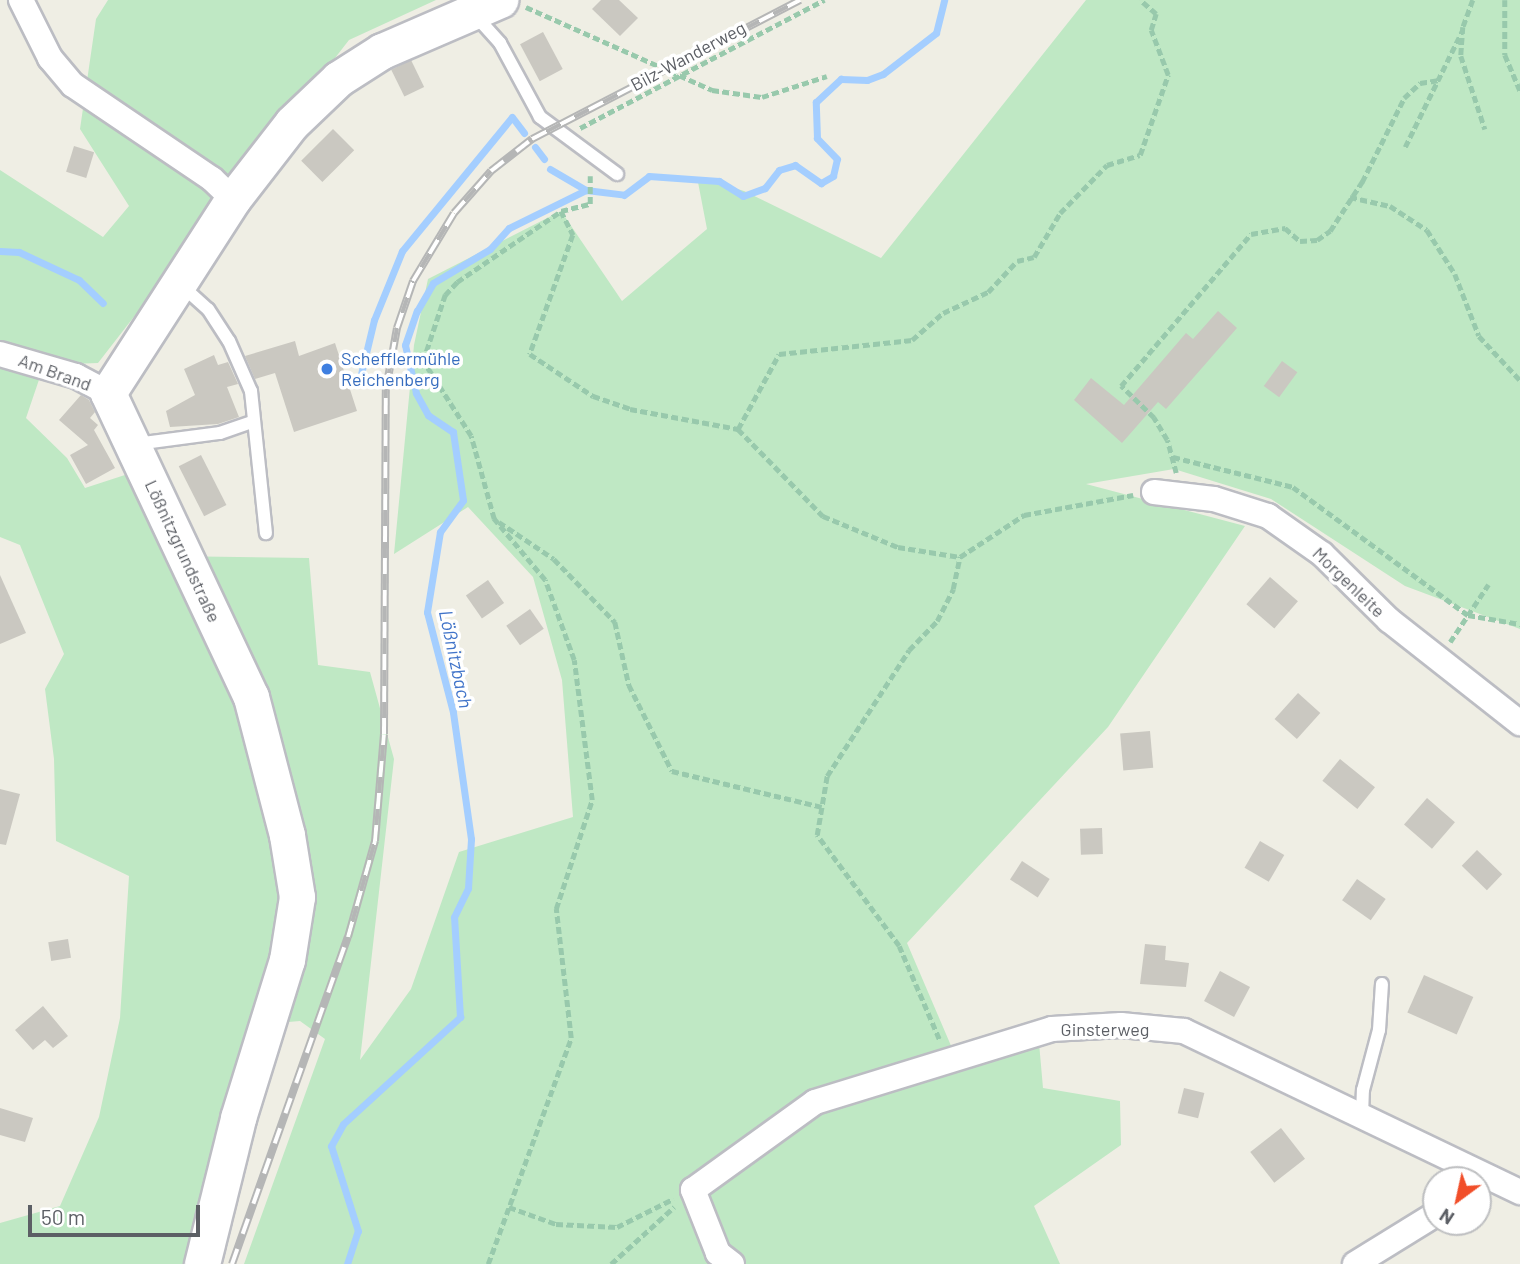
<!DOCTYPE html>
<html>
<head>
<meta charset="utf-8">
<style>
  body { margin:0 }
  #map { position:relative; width:1520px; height:1264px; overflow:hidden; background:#efeee4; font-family:Barlow,sans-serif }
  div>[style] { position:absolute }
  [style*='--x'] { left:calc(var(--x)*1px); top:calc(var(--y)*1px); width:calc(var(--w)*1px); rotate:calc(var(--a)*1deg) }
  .green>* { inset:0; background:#bfe8c4 }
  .stream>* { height:7px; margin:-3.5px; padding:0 3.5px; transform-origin:3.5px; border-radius:3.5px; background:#a4ceff }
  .building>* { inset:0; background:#cac8c1; transform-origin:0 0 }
  .path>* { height:4.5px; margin-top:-2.25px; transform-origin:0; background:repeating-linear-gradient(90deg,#98c9ac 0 7px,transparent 0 10.5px) }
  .roads { filter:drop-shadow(2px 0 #bcbdc3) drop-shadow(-2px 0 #bcbdc3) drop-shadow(0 2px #bcbdc3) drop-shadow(0 -2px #bcbdc3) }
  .lane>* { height:12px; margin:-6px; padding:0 6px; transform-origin:6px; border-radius:6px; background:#fff }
  .street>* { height:24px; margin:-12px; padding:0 12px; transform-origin:12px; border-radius:12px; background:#fff }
  .secondary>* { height:35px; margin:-17.5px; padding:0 17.5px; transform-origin:17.5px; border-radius:17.5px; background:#fff }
  .rail>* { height:8px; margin-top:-4px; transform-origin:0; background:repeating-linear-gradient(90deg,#fff 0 16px,#b5b6b6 0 32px); box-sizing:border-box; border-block:2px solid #b5b6b6 }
  .dots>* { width:19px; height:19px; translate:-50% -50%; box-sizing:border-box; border:4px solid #fff; border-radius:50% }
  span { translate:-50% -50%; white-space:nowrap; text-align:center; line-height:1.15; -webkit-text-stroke:7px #fff; paint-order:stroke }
  .street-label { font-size:18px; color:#5c5f65 }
  .shop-label { font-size:18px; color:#366cbe }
  .left { translate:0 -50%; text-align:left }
  .water-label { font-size:19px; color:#4174c9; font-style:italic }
  .north { position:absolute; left:1422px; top:1166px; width:70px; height:70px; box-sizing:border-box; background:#fff; border:2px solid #bebfc1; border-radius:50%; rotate:213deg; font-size:19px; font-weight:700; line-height:28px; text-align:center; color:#5c5f65 }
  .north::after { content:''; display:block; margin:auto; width:24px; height:32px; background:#f14e29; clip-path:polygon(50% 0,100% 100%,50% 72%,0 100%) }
  .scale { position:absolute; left:28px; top:1205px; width:172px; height:32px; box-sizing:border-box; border:4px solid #5c5f65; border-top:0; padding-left:9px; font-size:21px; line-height:24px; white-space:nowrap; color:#5c5f65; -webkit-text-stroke:5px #fff; paint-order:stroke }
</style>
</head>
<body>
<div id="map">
  <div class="green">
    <i style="clip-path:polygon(108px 0,436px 0,349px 40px,98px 363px,44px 365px,26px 418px,67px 458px,85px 488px,128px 474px,167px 556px,309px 558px,318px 665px,370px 672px,394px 759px,360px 1060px,411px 989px,459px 852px,573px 817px,562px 680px,533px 577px,468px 507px,394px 554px,414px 345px,428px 279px,561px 211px,622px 301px,707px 229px,697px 177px,744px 191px,881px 258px,1086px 0,1520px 0,1520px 629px,1405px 586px,1271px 499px,1174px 469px,1086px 484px,1245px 526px,1108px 727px,907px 943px,952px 1048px,1037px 1020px,1043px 1088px,1120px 1101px,1121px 1145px,1034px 1206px,1060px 1264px,244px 1264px,325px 1039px,300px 1021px,253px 1025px,193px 1264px,0 1264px,0 1223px,60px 1206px,99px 1117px,120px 1018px,129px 876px,56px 841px,54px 759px,45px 689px,64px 654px,20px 545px,0 537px,0 170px,103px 237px,129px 206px,80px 129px,96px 19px)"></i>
  </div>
  <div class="stream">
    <i style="--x:535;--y:147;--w:15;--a:53"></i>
    <i style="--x:550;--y:169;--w:42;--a:30.3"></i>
    <i style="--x:0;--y:251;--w:19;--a:3"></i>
    <i style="--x:19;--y:252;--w:66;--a:25"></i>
    <i style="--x:79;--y:280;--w:33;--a:44"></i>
    <i style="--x:361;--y:374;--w:56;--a:-76.5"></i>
    <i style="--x:374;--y:320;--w:74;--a:-67.9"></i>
    <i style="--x:402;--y:251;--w:173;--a:-50.6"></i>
    <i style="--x:512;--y:117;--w:20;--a:53"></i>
    <i style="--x:347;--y:1264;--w:35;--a:-72"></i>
    <i style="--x:358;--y:1231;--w:89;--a:-107.6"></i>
    <i style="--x:331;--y:1146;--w:25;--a:-61"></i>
    <i style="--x:343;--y:1124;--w:159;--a:-42.4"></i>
    <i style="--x:460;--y:1017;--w:100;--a:-93.4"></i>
    <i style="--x:454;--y:917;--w:32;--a:-64"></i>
    <i style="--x:468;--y:888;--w:49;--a:-86.5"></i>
    <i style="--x:471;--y:839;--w:128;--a:-98.1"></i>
    <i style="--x:453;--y:712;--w:103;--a:-104.6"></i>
    <i style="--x:427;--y:612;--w:81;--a:-80.8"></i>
    <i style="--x:440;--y:532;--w:39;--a:-54"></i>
    <i style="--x:463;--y:500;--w:69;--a:-98.4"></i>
    <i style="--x:453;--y:432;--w:30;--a:-146"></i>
    <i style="--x:428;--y:415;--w:25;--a:-119"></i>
    <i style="--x:416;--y:393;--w:49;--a:-102.9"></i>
    <i style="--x:405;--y:345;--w:36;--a:-71"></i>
    <i style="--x:417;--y:311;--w:32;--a:-60"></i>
    <i style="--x:433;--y:283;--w:66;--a:-30.8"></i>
    <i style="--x:490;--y:249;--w:28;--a:-48"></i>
    <i style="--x:509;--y:228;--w:86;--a:-26.3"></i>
    <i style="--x:586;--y:190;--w:38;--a:7"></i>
    <i style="--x:624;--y:195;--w:31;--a:-37"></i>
    <i style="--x:649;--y:176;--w:70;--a:4.1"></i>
    <i style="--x:719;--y:181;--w:28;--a:32"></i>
    <i style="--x:743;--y:196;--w:23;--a:-20"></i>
    <i style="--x:765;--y:188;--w:23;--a:-52"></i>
    <i style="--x:779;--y:170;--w:17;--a:-17"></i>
    <i style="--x:795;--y:165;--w:32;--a:35"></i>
    <i style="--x:821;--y:183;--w:14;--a:-30"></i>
    <i style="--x:833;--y:176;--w:17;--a:-77"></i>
    <i style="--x:837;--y:159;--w:29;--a:-134"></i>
    <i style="--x:817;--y:138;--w:36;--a:-92"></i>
    <i style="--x:816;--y:102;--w:34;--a:-43"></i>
    <i style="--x:841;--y:79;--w:26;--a:2"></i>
    <i style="--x:867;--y:80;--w:17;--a:-21"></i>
    <i style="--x:883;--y:74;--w:67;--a:-37.7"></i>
    <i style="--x:936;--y:33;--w:34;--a:-76"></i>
  </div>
  <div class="building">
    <i style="clip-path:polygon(601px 0,619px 0,638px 18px,620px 36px,592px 9px)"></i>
    <i style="left:543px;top:32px;width:42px;height:26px;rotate:62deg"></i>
    <i style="left:411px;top:60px;width:30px;height:22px;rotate:64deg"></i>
    <i style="left:333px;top:129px;width:30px;height:45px;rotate:45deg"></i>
    <i style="left:74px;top:146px;width:21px;height:27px;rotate:17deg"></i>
    <i style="clip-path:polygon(1218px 311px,1237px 328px,1166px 409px,1158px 402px,1122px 443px,1074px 400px,1091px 378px,1124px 405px,1186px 333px,1193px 339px)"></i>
    <i style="clip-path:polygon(295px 341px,299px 356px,335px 343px,357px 411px,294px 432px,275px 373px,255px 379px,245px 356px)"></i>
    <i style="clip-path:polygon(214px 355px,218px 365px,228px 362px,238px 384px,227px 387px,239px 417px,218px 424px,170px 427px,166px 411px,195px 395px,184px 369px)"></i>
    <i style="left:1282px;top:361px;width:19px;height:31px;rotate:36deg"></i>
    <i style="clip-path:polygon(81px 395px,89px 400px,95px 412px,90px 418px,98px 425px,94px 430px,115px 468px,86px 484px,70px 455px,88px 445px,59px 420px)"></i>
    <i style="left:201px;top:455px;width:56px;height:25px;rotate:63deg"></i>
    <i style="clip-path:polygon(0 575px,26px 633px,0 644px)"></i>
    <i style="left:1270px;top:577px;width:37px;height:36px;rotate:41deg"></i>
    <i style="left:488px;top:580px;width:28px;height:27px;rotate:55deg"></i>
    <i style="left:530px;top:609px;width:24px;height:29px;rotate:55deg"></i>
    <i style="left:1298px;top:693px;width:30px;height:35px;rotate:42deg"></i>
    <i style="left:1150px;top:731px;width:37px;height:30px;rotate:85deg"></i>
    <i style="left:1340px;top:759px;width:45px;height:28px;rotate:39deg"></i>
    <i style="clip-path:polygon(0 789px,20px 794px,6px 845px,0 844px)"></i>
    <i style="left:1427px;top:798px;width:37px;height:35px;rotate:41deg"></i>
    <i style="left:1102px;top:828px;width:26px;height:22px;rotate:88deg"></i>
    <i style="left:1260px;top:841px;width:28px;height:31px;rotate:30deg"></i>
    <i style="left:1477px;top:850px;width:35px;height:22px;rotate:44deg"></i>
    <i style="left:1022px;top:861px;width:33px;height:22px;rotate:33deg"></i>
    <i style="left:1357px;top:879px;width:35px;height:26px;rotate:35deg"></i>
    <i style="left:68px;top:939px;width:19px;height:20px;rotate:81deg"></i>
    <i style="clip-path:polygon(1145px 944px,1166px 946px,1165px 960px,1189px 963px,1186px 987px,1140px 984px)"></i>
    <i style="left:1220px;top:971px;width:34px;height:34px;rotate:28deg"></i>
    <i style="left:1424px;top:975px;width:54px;height:41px;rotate:24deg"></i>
    <i style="clip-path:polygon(43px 1006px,68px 1036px,53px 1048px,45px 1040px,33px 1050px,15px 1030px)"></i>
    <i style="left:1184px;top:1088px;width:21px;height:26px;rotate:14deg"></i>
    <i style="clip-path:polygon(0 1108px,33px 1118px,25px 1142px,0 1135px)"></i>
    <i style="left:1281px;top:1128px;width:39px;height:39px;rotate:52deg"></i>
  </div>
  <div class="path">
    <i style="--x:1473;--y:0;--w:29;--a:110"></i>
    <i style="--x:1463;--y:27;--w:29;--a:94"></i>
    <i style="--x:1461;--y:56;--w:77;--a:71.8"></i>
    <i style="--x:1505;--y:0;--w:55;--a:90"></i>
    <i style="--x:1505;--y:55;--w:39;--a:67"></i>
    <i style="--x:526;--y:7;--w:204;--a:24"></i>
    <i style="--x:712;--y:90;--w:50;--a:8"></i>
    <i style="--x:762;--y:97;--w:68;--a:-17.9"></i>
    <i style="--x:580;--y:128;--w:276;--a:-27.7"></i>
    <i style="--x:1405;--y:147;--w:129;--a:-63.8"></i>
    <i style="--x:1350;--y:197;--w:41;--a:12.7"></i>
    <i style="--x:1390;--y:206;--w:44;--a:33"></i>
    <i style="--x:1427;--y:230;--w:52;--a:57.5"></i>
    <i style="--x:1455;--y:274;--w:66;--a:68.8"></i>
    <i style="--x:1479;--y:336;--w:60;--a:47"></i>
    <i style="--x:561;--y:211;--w:27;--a:63"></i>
    <i style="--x:573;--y:235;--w:127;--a:109.9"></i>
    <i style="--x:530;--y:354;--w:76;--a:33.7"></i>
    <i style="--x:593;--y:396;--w:39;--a:19"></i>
    <i style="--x:630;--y:409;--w:110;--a:10.5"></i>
    <i style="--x:738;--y:429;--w:122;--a:45.7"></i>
    <i style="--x:823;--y:516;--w:81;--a:22.5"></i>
    <i style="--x:898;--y:547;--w:63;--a:9.2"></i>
    <i style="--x:738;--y:429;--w:85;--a:-61.3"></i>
    <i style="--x:779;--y:354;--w:134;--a:-6"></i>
    <i style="--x:912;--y:340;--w:41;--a:-41.1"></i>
    <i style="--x:943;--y:313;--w:50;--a:-25"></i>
    <i style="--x:988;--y:292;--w:42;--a:-46.9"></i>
    <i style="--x:1017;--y:261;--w:17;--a:-13"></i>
    <i style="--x:1034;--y:257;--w:51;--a:-59.4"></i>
    <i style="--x:1060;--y:213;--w:67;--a:-45.6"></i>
    <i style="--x:1107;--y:165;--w:34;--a:-17"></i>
    <i style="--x:1140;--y:155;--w:85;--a:-70.7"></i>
    <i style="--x:1168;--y:75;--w:48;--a:-110.7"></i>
    <i style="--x:1151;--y:30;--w:17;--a:-73"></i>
    <i style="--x:1156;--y:14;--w:21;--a:-139"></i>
    <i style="--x:1173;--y:457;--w:124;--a:14"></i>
    <i style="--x:1293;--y:487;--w:217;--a:36.2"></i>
    <i style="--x:1468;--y:615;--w:53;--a:9.8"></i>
    <i style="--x:1176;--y:473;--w:34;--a:-105"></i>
    <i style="--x:1167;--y:440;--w:26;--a:-121"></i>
    <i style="--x:1154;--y:418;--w:46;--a:-135.9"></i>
    <i style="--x:1121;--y:386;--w:200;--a:-49.5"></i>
    <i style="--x:1251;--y:234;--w:35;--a:-10"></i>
    <i style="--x:1285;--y:228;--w:20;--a:41"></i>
    <i style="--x:1300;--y:241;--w:17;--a:-3"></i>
    <i style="--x:1317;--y:240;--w:16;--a:-35"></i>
    <i style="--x:1330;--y:231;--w:59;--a:-56.9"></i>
    <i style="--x:1362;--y:182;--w:94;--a:-63.4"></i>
    <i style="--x:1404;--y:98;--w:22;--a:-43"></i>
    <i style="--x:1420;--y:83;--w:18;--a:-9"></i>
    <i style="--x:499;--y:522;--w:66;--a:33.9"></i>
    <i style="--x:554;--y:559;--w:88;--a:45.9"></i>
    <i style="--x:615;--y:622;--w:65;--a:77.5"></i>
    <i style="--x:629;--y:685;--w:96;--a:63.4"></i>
    <i style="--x:672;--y:771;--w:154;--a:13.5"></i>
    <i style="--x:1450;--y:642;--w:69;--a:-56.3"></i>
    <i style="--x:939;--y:1039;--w:101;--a:-113.3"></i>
    <i style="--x:899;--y:946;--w:138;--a:-126.5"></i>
    <i style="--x:817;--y:835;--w:60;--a:-80.4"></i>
    <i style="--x:827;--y:776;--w:150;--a:-56.9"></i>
    <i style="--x:909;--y:650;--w:40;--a:-46"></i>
    <i style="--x:937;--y:621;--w:36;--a:-63"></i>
    <i style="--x:953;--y:589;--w:33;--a:-78"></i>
    <i style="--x:960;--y:557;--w:77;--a:-33.3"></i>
    <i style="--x:1024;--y:515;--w:111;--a:-10.4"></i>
    <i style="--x:509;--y:1207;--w:50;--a:19.9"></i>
    <i style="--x:556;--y:1224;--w:61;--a:2.8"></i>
    <i style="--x:617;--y:1227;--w:63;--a:-26.6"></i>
    <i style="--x:488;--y:1264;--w:241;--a:-69.8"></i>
    <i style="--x:571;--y:1038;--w:130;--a:-96.6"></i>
    <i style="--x:556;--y:909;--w:115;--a:-71.7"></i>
    <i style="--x:592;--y:800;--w:141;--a:-97.3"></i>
    <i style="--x:574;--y:660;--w:85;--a:-109.9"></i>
    <i style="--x:545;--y:580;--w:80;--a:-129.9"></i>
    <i style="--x:494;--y:519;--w:86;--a:-105.5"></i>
    <i style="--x:471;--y:436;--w:89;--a:-122.6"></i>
    <i style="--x:423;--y:361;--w:70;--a:-71.6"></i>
    <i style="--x:445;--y:295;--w:18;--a:-47"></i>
    <i style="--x:457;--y:282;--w:126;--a:-34.3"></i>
    <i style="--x:561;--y:211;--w:30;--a:-14"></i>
    <i style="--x:590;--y:204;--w:28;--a:-90"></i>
    <i style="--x:611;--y:1264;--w:85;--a:-42.1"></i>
  </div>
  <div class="roads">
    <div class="lane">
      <i style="--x:474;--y:14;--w:39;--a:48"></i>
      <i style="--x:500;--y:43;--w:84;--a:61.6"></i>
      <i style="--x:540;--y:117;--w:96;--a:36.5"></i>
      <i style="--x:181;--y:285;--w:36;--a:42"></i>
      <i style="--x:208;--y:309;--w:38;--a:57"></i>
      <i style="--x:229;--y:341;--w:55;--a:66.3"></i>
      <i style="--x:251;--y:391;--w:143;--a:84"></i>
      <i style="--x:136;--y:444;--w:85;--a:-7.5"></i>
      <i style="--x:220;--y:433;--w:34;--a:-19"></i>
      <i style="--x:1362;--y:1116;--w:26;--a:-88"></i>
      <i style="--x:1363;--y:1090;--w:62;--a:-75.1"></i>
      <i style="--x:1379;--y:1030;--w:46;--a:-86.3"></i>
    </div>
    <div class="street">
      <i style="--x:21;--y:0;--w:65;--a:63.4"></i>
      <i style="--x:50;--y:58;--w:35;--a:50"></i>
      <i style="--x:73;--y:85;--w:168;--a:34.1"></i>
      <i style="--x:212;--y:179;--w:29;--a:44"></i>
      <i style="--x:0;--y:354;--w:79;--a:16.1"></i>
      <i style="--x:76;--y:376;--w:36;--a:28"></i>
      <i style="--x:1154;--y:492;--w:60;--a:6.7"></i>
      <i style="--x:1214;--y:499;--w:57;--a:17.5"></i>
      <i style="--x:1268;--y:516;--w:66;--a:35.1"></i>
      <i style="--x:1322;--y:554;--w:94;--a:44.6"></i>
      <i style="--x:1389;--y:620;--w:167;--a:38.2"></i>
      <i style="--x:732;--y:1264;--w:18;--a:-142"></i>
      <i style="--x:718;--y:1253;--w:68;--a:-111.6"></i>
      <i style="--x:693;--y:1190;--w:150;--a:-35.8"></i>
      <i style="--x:815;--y:1102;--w:248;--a:-17.1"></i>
      <i style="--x:1052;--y:1029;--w:69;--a:-3.3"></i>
      <i style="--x:1121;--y:1025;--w:63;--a:5.4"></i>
      <i style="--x:1184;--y:1031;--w:373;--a:25.6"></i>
      <i style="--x:1355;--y:1264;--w:95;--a:-31.7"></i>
    </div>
    <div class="secondary">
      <i style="--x:202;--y:1264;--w:150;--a:-76.1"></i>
      <i style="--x:238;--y:1118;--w:165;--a:-72.8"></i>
      <i style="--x:287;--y:960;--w:64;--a:-81"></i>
      <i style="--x:297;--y:897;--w:63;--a:-99.2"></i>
      <i style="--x:287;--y:835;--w:143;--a:-104.6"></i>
      <i style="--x:251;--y:697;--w:336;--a:-115.2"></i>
      <i style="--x:108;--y:393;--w:231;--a:-57.2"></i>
      <i style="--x:233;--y:199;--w:96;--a:-52.2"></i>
      <i style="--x:292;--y:123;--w:64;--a:-43.7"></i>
      <i style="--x:338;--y:79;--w:52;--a:-32.5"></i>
      <i style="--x:382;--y:51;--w:129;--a:-23.4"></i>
    </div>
  </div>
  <div class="rail">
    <i style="--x:232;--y:1264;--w:347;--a:-70.5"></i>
    <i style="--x:348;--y:937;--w:100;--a:-74.3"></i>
    <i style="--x:375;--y:841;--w:107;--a:-85.2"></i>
    <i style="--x:384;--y:734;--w:345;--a:-89.7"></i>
    <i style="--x:386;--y:389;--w:62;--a:-79.8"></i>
    <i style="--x:397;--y:328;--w:50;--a:-71.2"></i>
    <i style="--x:413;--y:281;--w:79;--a:-58.9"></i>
    <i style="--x:454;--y:213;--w:56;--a:-48.6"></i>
    <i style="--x:491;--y:171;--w:52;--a:-38"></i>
    <i style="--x:532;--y:139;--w:302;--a:-27.4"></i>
  </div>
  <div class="dots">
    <i style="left:327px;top:369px;background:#3f7fe0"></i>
  </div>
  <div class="street-label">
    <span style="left:688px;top:56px;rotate:-28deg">Bilz-Wanderweg</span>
    <span style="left:55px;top:372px;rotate:20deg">Am Brand</span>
    <span style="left:183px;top:551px;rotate:65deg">Lößnitzgrundstraße</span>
    <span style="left:1349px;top:582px;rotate:44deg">Morgenleite</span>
    <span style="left:1105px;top:1029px">Ginsterweg</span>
  </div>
  <div class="shop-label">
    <span class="left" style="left:341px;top:369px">Schefflermühle<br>Reichenberg</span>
  </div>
  <div class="water-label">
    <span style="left:456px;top:659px;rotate:78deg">Lößnitzbach</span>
  </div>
  <div class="north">N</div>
  <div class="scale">50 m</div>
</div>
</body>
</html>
